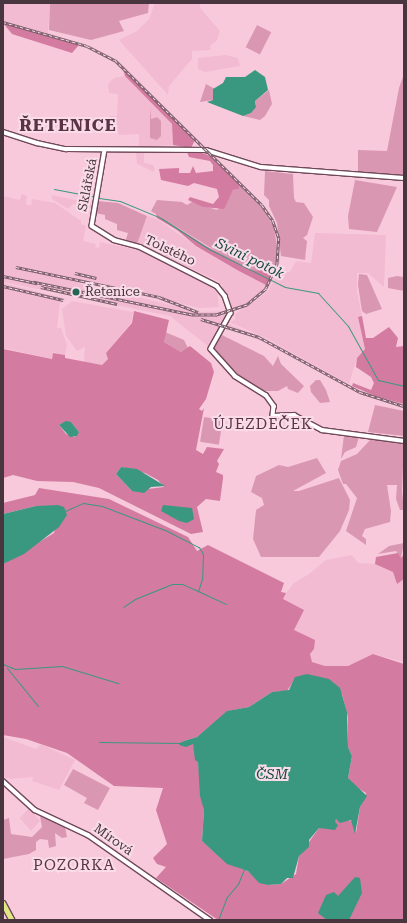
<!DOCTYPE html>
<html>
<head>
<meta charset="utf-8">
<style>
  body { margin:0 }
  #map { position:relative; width:407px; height:923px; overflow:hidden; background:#f8c9db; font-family:"Roboto Serif",serif }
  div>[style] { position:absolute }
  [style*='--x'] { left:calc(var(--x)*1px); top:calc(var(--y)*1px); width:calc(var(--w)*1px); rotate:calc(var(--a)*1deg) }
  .built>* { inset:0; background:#f2bbd1 }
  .green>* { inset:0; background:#da97b2; transform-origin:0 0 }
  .forest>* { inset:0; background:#d47ba1 }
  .water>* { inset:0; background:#3b9880 }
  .stream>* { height:1px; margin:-0.5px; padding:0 0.5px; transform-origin:0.5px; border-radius:0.5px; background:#3b9880 }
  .roads { filter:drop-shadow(1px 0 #704959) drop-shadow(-1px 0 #704959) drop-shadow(0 1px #704959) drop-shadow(0 -1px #704959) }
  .secondary>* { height:3.5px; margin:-1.75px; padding:0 1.75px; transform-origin:1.75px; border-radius:1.75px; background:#fff }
  .primary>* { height:4.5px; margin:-2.25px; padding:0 2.25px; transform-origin:2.25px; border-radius:2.25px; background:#e0e785 }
  .rail>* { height:2.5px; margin-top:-1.25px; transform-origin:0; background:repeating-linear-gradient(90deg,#f9dce7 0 3px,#785d68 0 6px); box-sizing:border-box; border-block:1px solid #785d68 }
  .dots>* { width:11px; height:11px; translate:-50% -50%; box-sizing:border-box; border:2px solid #f9dce7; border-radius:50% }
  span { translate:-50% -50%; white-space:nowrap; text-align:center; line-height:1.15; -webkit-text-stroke:4px #f9dce7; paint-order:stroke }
  .street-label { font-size:13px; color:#48353d }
  .poi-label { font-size:13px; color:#48353d }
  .left { translate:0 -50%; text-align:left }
  .water-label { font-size:14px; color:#13483b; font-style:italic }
  .quarter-label { font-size:15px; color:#5a3444; letter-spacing:1px }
  .district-label { font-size:17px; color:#5a3444; font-weight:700; letter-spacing:1px }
  .frame { position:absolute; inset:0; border:4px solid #48353d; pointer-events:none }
</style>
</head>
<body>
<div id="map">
  <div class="built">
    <i style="clip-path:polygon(3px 3px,50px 3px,48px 33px,95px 48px,122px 64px,266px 208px,280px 238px,280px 261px,270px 286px,246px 308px,268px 291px,279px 272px,290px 272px,296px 261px,311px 263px,315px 233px,386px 235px,384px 287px,368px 273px,357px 273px,357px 292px,362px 316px,358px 318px,365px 349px,357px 358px,349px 384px,268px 339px,229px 322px,235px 320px,235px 314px,244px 308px,226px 314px,224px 322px,272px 342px,361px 391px,404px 404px,404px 408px,359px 394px,271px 345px,233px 330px,221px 326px,209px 347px,170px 316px,3px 282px,3px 196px,20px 200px,22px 194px,27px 196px,26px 204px,31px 206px,32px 199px,55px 203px,81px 221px,81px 224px,86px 226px,83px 241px,96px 244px,95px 247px,99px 248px,100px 242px,147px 252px,206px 281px,217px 290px,219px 307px,200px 308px,88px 283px,77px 283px,201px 312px,226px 311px,235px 309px,240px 307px,233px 309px,222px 290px,223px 285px,218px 285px,220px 282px,137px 243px,147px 216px,157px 219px,196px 246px,266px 285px,276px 265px,278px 246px,274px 227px,264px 210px,120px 66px,94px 50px,3px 23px)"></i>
    <i style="clip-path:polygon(155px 3px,199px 3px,201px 9px,220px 31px,217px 40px,210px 46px,211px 50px,192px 51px,192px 59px,169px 86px,168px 95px,119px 40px,137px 31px,149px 19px)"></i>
    <i style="clip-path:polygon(225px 55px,238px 58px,240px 66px,205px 72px,198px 69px,198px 58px)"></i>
    <i style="clip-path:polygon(125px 76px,172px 124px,173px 145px,139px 147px,139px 134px,119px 135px,117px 127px,110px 127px,110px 116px,117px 116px,118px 94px,109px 93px,108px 84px,114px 78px)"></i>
    <i style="clip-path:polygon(136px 152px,144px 153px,144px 163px,153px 165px,155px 169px,154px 172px,137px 164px)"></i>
    <i style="clip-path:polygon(52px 195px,93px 204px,92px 208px,73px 204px,68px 209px,52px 199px)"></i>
    <i style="clip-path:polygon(3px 283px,67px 299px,60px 302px,57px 328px,61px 328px,67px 345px,65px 355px,53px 352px,52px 358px,49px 358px,3px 348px)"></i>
    <i style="clip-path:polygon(72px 301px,133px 312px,131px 323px,106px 353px,108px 359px,102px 365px,84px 362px,85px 347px,77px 351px,66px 336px,62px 309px)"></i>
    <i style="clip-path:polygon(352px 555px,358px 563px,375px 564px,393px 572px,397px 584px,404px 579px,404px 662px,373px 654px,348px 666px,325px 666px,312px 662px,310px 654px,314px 649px,294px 630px,283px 599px,286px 593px,294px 583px,309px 574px,326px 560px)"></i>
    <i style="clip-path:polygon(3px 737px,36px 749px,41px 744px,75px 760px,59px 790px,32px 781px,33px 777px,11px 779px,3px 777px)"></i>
    <i style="clip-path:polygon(29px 808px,40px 821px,31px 831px,20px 818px)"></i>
  </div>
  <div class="green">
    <i style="clip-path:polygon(50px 3px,149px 3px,148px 13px,119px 21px,124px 31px,91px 40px,49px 30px)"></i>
    <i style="left:257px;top:25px;width:16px;height:25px;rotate:27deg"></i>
    <i style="clip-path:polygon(404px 74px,404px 175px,358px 172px,358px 150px,387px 151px,399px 88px)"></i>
    <i style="clip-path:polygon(206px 84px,215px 89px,213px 100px,200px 102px)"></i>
    <i style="clip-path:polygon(269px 90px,272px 104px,265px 116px,260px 120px,243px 116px,251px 113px,256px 105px,255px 101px)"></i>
    <i style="clip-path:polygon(150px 107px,151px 119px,157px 117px,161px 121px,161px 136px,157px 140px,150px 138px)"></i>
    <i style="clip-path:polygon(265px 171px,293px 174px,294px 198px,296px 202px,304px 203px,313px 217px,307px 235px,303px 238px,307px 241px,305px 260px,281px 256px,277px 223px,269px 206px,269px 200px,264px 195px)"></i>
    <i style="clip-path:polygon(355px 180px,397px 187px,377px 232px,349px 229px,348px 216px)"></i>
    <i style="clip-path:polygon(240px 185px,264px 210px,274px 227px,278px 253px,276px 265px,269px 271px,251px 270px,229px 259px,151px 211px,157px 200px,182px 202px,187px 205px,192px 202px,217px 210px,225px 203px,233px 190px,239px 189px)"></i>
    <i style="clip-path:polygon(98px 201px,118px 203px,147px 216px,137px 244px,125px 242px,128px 233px,117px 230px,117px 224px,105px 219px,105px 215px,95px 213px)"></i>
    <i style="clip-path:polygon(359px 274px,367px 275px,382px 309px,366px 314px,362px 311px,358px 285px)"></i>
    <i style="clip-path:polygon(397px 276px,404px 277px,404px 291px,388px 288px,388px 278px)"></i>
    <i style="clip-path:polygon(165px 332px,184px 340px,188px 348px,181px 352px,164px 342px)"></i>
    <i style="clip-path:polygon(220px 334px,264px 356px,273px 366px,278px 356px,281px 364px,304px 386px,298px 393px,288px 389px,287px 386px,278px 391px,263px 391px,247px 382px,236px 375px,214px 349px)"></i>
    <i style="clip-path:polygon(316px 380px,320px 380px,326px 390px,330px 402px,320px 403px,311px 392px,310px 386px)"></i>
    <i style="clip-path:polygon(375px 405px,404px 411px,404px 436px,368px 432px)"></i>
    <i style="left:204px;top:417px;width:19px;height:25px;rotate:9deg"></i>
    <i style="clip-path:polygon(344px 435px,359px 437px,356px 447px,345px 452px,341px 459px)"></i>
    <i style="clip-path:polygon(371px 439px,404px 444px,402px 491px,404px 510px,400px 510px,396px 499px,397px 485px,387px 485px,391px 511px,390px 522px,365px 529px,362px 536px,366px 539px,366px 545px,346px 531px,357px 498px,346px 484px,343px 484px,338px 470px,341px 461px,357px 454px)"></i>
    <i style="clip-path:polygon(317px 458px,326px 473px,293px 491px,299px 491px,339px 478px,350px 500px,349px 510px,340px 531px,319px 557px,261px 557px,253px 539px,256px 510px,264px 505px,262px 498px,251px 492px,256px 476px,279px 465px,288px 467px)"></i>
    <i style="clip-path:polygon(404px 543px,401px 558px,396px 551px,378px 554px,389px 546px)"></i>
    <i style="clip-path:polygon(73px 769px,110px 788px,98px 810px,84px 803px,87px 798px,64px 785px)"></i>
    <i style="clip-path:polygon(40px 816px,65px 827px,67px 837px,62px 838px,55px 833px,56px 846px,49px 848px,48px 840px,40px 839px,36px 842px,36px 850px,29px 854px,3px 859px,3px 820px,9px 818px,11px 834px,32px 837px,42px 827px)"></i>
  </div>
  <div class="forest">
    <i style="clip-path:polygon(3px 23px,78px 45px,78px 46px,72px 53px,12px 34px)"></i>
    <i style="clip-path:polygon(123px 69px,195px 140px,191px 148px,173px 145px,172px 124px,125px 76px)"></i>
    <i style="clip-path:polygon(187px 152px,200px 152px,210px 156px,240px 185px,239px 189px,233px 190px,224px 209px,203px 207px,188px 200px,190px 197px,213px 204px,219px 197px,217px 189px,194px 183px,188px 186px,161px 180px,159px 169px,179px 168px,179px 173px,190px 173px,193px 166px,196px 173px,213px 171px,213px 165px,210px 161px,189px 157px)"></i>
    <i style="clip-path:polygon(156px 214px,206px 246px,251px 270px,269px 271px,276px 265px,271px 277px,266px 285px,239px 271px,196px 246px,177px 230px,157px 218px)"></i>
    <i style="clip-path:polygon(evenodd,134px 311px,169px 320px,164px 342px,181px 352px,190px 346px,211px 363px,214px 372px,206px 399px,199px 409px,202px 411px,204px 408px,196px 450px,203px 454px,207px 447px,224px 449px,217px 461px,219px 464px,216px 472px,223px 475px,223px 478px,220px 501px,206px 499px,197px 507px,203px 532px,191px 534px,99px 488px,73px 482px,37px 481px,13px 475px,3px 478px,3px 349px,52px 359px,53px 353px,65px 355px,65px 358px,102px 365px,108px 359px,106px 353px,132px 323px,134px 311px,71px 422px,79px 432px,75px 437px,66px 434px,59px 425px,71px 422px,134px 311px,121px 467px,145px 473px,158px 480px,164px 487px,132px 491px,116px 474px,121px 467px)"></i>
    <i style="clip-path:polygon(362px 316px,366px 338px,373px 338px,389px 327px,398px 338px,396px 347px,404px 346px,404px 404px,375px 396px,352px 386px,353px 383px,371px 390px,374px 383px,371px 377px,356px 367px,357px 358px,365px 349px,358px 317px)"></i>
    <i style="clip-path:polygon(evenodd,39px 488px,109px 499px,188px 537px,197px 551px,208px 545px,284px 583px,281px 592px,286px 593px,283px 599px,304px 610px,294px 630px,315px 640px,314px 649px,310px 654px,312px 662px,325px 666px,348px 666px,373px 654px,404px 664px,404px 920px,218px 920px,156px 878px,166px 867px,157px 864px,153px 858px,167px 844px,156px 810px,163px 788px,114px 786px,67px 753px,26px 739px,3px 735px,3px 564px,54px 533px,61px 506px,36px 506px,3px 514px,3px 503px,35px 495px,39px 488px,313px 676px,323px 679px,342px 694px,348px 717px,348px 747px,352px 756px,348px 778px,353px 785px,366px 793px,365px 798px,360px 807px,356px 833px,353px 821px,337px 819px,319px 828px,299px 856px,296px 874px,281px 884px,268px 885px,258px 880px,248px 871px,227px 863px,202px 841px,204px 810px,198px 762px,193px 744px,181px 742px,197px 737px,228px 711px,249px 707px,272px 692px,287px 691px,295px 679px,313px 676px)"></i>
    <i style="clip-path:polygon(398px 553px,401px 558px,404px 554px,404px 579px,397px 584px,393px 572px,375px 564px,376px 557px)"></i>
  </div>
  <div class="water">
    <i style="clip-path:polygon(255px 70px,265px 77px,268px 90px,255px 101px,256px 107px,251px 113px,243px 116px,207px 102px,213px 100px,213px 89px,223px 83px,226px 77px,245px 77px)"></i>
    <i style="clip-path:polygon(66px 421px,71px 422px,79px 432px,77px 436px,70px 437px,59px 425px)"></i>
    <i style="clip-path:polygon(121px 467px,137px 469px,165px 486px,151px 487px,144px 493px,132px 491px,116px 474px)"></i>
    <i style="clip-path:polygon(58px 505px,64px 507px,67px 515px,59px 527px,24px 554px,3px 564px,3px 514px,36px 506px)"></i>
    <i style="clip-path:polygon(163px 505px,192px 508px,194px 519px,187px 523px,179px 521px,161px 511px)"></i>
    <i style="clip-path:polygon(307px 674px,329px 679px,340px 688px,347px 712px,348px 747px,352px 756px,348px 778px,367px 796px,360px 807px,355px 834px,351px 820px,340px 823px,336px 819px,335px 822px,338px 825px,335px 830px,319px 828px,309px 840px,309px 847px,299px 856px,293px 878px,287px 878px,281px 884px,268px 885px,259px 883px,248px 871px,227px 864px,202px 841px,204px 810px,200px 796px,198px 762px,195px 760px,193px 744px,186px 747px,179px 745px,181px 742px,197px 737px,227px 711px,249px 707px,272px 692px,289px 690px,295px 677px)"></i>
    <i style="clip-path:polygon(355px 877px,360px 878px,362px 893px,349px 920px,327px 920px,318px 913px,326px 895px,334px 892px,338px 896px)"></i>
  </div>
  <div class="stream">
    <i style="--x:54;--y:189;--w:43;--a:10.8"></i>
    <i style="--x:99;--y:198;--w:21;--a:8"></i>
    <i style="--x:120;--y:201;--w:44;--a:22.5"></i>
    <i style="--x:161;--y:218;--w:57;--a:32.9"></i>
    <i style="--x:209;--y:249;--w:85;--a:26.6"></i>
    <i style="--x:285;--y:287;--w:34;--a:10"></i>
    <i style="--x:318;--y:293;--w:45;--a:47.7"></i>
    <i style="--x:348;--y:326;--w:62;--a:60.9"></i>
    <i style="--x:378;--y:380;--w:27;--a:13"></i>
    <i style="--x:65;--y:511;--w:20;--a:-24"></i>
    <i style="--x:83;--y:503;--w:19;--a:9"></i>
    <i style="--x:102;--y:506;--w:70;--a:21"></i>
    <i style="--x:167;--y:531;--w:36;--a:27"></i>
    <i style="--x:199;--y:547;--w:8;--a:60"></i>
    <i style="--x:203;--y:554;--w:25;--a:92"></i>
    <i style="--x:202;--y:579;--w:13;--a:108"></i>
    <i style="--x:198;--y:591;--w:17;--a:-156"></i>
    <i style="--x:182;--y:584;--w:10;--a:180"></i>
    <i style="--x:172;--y:584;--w:40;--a:158"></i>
    <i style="--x:135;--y:599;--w:14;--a:146"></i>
    <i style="--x:198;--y:591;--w:31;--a:25"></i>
    <i style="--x:3;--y:664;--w:13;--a:23"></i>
    <i style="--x:15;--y:669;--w:47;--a:-3.7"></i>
    <i style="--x:62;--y:666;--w:59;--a:16.9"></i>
    <i style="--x:7;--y:668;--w:49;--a:50.8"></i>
    <i style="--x:99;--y:742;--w:81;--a:0.7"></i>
    <i style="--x:218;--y:920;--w:25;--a:-69"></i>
    <i style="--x:227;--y:897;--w:17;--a:-50"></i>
    <i style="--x:238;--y:884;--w:16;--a:-68"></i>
  </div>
  <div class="roads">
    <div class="secondary">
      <i style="--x:3;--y:132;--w:36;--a:18"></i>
      <i style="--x:37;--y:143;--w:30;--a:12"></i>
      <i style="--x:66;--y:149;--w:140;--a:0.4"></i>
      <i style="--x:206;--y:150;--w:58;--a:17.2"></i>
      <i style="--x:261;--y:167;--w:143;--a:4.4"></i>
      <i style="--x:105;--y:150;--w:77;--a:99.7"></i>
      <i style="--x:92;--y:226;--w:26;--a:32"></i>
      <i style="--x:114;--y:240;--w:27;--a:15"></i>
      <i style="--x:140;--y:247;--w:86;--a:26.9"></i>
      <i style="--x:217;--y:286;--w:13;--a:51"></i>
      <i style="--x:225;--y:296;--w:18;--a:71"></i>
      <i style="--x:231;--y:313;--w:41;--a:119.1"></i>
      <i style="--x:211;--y:349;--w:36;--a:48"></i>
      <i style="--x:235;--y:376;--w:36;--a:32"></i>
      <i style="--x:266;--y:395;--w:14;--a:54"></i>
      <i style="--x:274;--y:406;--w:10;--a:96"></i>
      <i style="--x:273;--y:416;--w:21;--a:-3"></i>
      <i style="--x:294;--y:415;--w:32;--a:28"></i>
      <i style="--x:322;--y:430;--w:83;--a:7.6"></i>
      <i style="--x:3;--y:781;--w:43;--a:42.2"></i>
      <i style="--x:35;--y:810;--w:59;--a:25.3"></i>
      <i style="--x:88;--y:835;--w:149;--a:34.9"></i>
    </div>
    <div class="primary">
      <i style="--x:3;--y:903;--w:19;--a:62"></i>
    </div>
  </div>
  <div class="rail">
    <i style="--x:3;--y:22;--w:87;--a:15.9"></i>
    <i style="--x:87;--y:46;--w:31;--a:27"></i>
    <i style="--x:115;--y:60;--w:206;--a:44.6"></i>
    <i style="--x:262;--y:205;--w:19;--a:55"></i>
    <i style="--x:273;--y:221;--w:18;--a:71"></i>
    <i style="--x:279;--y:238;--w:27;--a:94"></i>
    <i style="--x:277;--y:265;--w:26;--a:115"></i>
    <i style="--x:266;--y:289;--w:25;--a:140"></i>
    <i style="--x:247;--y:305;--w:33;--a:162"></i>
    <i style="--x:216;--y:315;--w:24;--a:180"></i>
    <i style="--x:192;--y:315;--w:162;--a:-168.3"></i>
    <i style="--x:16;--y:267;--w:146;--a:11.8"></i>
    <i style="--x:159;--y:297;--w:42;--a:21"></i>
    <i style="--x:75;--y:273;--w:22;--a:13"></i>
    <i style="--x:3;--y:276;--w:35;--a:12"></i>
    <i style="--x:3;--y:286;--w:62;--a:13.1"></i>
    <i style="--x:41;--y:287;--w:78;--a:12.6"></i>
    <i style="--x:201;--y:319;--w:61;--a:17.2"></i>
    <i style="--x:259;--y:337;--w:115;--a:28.6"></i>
    <i style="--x:360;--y:392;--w:46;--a:17.7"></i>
  </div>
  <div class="dots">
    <i style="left:76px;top:292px;background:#246555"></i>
  </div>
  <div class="street-label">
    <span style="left:88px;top:185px;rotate:-79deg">Sklářská</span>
    <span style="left:170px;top:251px;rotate:25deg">Tolstého</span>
    <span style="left:113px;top:840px;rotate:35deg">Mírová</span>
  </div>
  <div class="poi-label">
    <span class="left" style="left:85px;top:292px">Řetenice</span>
  </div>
  <div class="water-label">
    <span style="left:250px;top:258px;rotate:26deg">Sviní potok</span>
    <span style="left:272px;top:774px">ČSM</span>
  </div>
  <div class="quarter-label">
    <span style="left:263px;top:425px">ÚJEZDEČEK</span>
    <span style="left:74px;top:866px">POZORKA</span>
  </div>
  <div class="district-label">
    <span style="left:68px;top:126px">ŘETENICE</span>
  </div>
  <div class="frame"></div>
</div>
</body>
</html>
